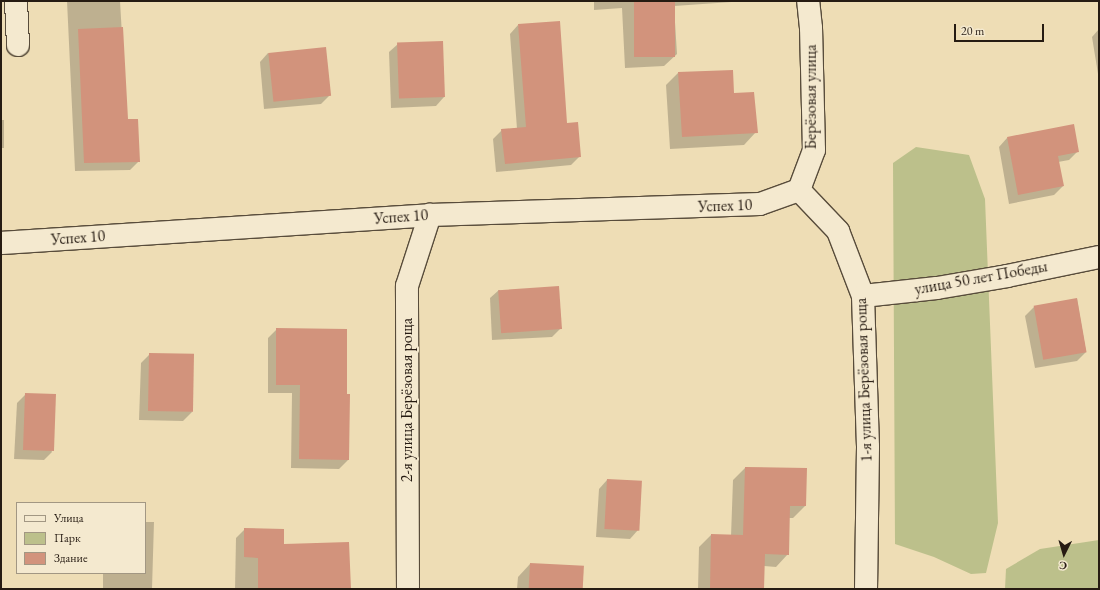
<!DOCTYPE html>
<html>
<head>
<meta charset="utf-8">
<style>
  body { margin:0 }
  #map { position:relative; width:1100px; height:590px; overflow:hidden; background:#eeddb5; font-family:"EB Garamond",serif }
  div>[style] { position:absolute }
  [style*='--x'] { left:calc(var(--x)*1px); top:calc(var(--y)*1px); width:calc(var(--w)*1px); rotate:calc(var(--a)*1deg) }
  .green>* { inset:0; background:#bcc08b }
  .shadow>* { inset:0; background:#0003; transform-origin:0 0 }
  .building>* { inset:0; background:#d2937c; transform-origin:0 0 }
  .roads { filter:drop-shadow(1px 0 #584c3b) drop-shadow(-1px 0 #584c3b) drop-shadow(0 1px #584c3b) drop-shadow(0 -1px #584c3b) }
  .minor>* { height:22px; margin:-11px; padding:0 11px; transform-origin:11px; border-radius:11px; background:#f4e9cf }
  span { translate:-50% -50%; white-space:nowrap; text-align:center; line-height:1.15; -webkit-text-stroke:4px #f4e9cf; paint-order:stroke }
  .street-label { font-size:16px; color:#261b12 }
  .frame { position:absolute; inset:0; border:2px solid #261b12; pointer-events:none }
  .legend { position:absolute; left:16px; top:502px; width:130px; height:72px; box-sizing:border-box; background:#f4e9cf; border:1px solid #a29783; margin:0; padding:5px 7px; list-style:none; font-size:12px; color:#261b12 }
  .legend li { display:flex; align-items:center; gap:8px; height:20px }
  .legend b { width:20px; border:1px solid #a29783 }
  .north { position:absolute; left:1044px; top:534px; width:40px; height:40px; -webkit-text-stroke:3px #f4e9cf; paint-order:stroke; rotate:185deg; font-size:11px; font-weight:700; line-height:16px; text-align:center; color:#261b12 }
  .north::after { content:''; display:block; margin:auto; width:14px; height:18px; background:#261b12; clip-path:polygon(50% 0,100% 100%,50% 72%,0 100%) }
  .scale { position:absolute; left:954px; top:24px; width:90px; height:18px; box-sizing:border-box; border:2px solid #261b12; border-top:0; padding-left:5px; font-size:12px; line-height:14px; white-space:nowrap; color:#261b12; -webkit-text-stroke:3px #f4e9cf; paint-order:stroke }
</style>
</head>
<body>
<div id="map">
  <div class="green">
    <i style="clip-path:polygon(916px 147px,969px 155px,985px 199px,998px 523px,986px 573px,971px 574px,934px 557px,895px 544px,893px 163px)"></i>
    <i style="clip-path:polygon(1099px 540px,1099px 589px,1005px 589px,1006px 569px,1040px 549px)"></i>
  </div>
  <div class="shadow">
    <i style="clip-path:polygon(67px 1px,120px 1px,127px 120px,139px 161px,130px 170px,75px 171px)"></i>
    <i style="clip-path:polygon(594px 1px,746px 1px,674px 6px,677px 54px,664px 66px,625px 68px,622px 8px,594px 10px)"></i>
    <i style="clip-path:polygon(518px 25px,567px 124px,580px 156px,571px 165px,496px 172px,493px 139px,502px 130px,517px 129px,510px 34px)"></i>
    <i style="clip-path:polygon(1099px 29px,1099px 80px,1092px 37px)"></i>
    <i style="clip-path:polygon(398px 44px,444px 97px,436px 106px,391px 108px,389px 52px)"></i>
    <i style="clip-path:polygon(268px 53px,330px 95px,321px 104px,264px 109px,260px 62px)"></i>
    <i style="clip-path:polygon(678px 73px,756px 132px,744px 145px,670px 149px,666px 85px)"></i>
    <i style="left:1px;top:120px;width:3px;height:28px"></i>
    <i style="clip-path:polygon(1007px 138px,1078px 151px,1069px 160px,1058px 162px,1063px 186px,1054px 195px,1009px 204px,999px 147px)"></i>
    <i style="clip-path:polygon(499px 290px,561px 328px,552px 337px,492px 340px,490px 298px)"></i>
    <i style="clip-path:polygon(1077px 299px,1086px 352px,1077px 361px,1035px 368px,1025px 316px,1034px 307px)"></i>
    <i style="clip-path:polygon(277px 329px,348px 460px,339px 469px,291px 468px,292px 393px,268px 393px,268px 338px)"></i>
    <i style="clip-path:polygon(150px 354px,192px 412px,183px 421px,139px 420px,141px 363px)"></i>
    <i style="clip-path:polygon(26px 394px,52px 452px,44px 460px,14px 459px,17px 403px)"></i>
    <i style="clip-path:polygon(745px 468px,805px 506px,793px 518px,789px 518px,788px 554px,776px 567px,764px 566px,763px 589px,698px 589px,699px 547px,711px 535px,731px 536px,733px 480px)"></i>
    <i style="clip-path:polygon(607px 480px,638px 530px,630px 539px,596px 537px,599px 489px)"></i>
    <i style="clip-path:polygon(145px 522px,154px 522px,152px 589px,103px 589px,103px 573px,145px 573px)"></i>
    <i style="clip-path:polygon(245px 529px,283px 545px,350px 589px,235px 589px,236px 538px)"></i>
    <i style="clip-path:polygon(530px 564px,582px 589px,517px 589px,518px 577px)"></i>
  </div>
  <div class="building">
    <i style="left:634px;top:1px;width:41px;height:56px"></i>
    <i style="clip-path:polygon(560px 21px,567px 123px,578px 122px,581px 157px,505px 164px,501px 129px,526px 127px,518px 24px)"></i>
    <i style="clip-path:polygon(123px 27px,128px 119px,138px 119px,140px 162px,84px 163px,78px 29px)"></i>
    <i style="left:443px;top:41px;width:56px;height:46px;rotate:88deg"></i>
    <i style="left:326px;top:47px;width:49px;height:58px;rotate:84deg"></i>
    <i style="clip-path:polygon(733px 70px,734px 93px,754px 92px,758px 133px,682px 137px,678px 72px)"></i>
    <i style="clip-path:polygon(1074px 124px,1079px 152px,1058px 156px,1064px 186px,1018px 195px,1007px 137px)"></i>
    <i style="left:559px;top:286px;width:43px;height:61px;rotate:86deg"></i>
    <i style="left:1077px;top:298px;width:55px;height:44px;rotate:80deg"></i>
    <i style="clip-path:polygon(276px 328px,347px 329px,347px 394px,350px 394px,349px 460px,299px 459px,300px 385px,276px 385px)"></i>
    <i style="left:149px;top:353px;width:45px;height:58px;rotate:1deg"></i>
    <i style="left:25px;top:393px;width:31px;height:57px;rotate:2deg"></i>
    <i style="clip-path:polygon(745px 467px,807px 468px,806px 506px,790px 506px,789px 555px,765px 554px,764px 589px,710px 589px,711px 534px,743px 535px)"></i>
    <i style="left:607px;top:479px;width:35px;height:50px;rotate:3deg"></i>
    <i style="clip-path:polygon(244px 528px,284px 529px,284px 544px,349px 542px,351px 589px,258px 589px,258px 558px,244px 557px)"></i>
    <i style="left:530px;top:563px;width:54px;height:26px;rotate:3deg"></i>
  </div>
  <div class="roads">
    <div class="minor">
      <i style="--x:16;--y:1;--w:44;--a:87.4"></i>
      <i style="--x:799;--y:190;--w:57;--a:46.4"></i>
      <i style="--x:838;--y:231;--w:70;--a:69"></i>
      <i style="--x:863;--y:296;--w:151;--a:88.1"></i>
      <i style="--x:868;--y:447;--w:142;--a:90.8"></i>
      <i style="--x:799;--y:190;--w:43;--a:-69.4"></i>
      <i style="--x:814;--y:150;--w:122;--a:-91.4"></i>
      <i style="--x:811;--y:28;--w:27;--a:-96"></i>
      <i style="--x:1;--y:243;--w:430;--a:-3.7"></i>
      <i style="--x:430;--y:215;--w:330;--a:-1.9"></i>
      <i style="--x:760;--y:204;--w:41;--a:-19.7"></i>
      <i style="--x:863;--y:296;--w:74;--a:-6.2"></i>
      <i style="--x:937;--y:288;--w:71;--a:-9.7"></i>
      <i style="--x:1007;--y:276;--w:94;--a:-11.7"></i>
      <i style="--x:408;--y:589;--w:303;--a:-90.2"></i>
      <i style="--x:407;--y:286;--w:75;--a:-72.1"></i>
    </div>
  </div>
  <div class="street-label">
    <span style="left:811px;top:97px;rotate:-90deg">Берёзовая улица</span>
    <span style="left:725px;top:206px;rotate:-2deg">Успех 10</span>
    <span style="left:401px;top:217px;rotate:-4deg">Успех 10</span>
    <span style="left:78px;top:238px;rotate:-4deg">Успех 10</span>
    <span style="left:981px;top:278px;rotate:-10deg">улица 50 лет Победы</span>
    <span style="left:864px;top:380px;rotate:-92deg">1-я улица Берёзовая роща</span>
    <span style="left:407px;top:400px;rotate:-90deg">2-я улица Берёзовая роща</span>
  </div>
  <div class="frame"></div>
  <ul class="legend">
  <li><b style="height:5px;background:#f4e9cf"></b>Улица</li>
  <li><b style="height:11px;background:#bcc08b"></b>Парк</li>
  <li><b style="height:11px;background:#d2937c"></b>Здание</li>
  </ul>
  <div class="north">С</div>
  <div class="scale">20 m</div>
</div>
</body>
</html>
